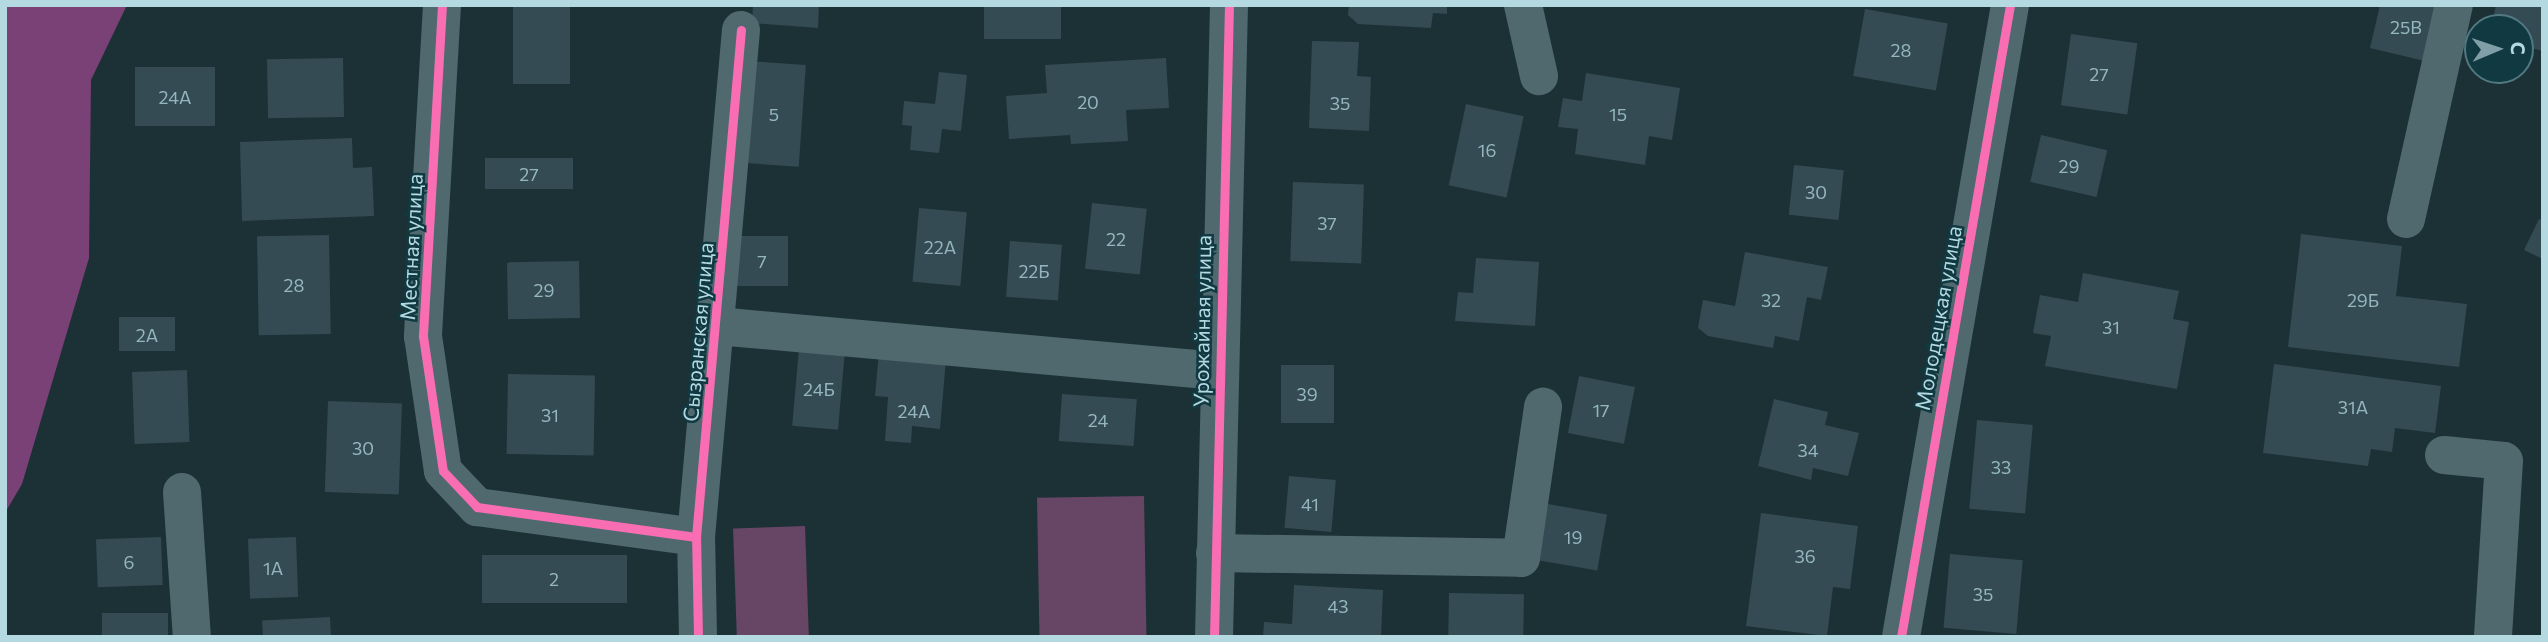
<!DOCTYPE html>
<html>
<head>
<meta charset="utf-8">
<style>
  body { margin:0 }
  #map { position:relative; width:2548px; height:642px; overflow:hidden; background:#1b3136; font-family:Commissioner,sans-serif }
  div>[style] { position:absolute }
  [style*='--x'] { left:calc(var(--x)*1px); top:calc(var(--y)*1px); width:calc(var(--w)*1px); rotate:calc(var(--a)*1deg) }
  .green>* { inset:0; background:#664565; transform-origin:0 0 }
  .forest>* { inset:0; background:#794175 }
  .building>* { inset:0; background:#344b53; transform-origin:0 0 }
  .minor>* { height:38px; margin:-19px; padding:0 19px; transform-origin:19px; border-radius:19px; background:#50696e }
  .cycleway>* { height:9px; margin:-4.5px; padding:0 4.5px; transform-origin:4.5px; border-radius:4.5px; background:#f96db3 }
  span { translate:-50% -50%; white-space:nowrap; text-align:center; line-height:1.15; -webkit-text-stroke:5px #103941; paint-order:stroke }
  .number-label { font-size:18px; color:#95b6be }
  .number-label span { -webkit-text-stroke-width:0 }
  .street-label { font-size:21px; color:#b5d9e1 }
  .frame { position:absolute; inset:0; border:7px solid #b5d9e1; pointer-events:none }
  .north { position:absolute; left:2464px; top:14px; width:70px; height:70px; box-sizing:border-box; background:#103941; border:2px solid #527981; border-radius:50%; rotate:88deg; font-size:19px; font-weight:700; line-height:28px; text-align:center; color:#b5d9e1 }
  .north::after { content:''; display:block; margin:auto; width:24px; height:32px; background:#7f9ea5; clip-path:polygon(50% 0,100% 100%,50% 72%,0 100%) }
</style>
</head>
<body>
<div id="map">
  <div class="green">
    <i style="left:1144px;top:496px;width:141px;height:107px;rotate:89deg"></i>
    <i style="left:805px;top:526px;width:111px;height:72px;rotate:88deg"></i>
  </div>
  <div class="forest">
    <i style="clip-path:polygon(5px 5px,127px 5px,91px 80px,89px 258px,22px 484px,5px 513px)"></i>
  </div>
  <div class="building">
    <i style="left:513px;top:5px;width:57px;height:79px"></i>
    <i style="clip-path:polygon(753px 5px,819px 5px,818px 28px,752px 23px)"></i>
    <i style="left:984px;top:5px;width:77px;height:34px"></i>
    <i style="clip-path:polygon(1349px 5px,1447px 5px,1447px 14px,1433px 13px,1431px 28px,1358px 24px,1348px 15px)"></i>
    <i style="clip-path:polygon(2380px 5px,2442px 5px,2429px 62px,2370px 48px)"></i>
    <i style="clip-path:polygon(2496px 5px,2543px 5px,2543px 51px,2520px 45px,2520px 28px,2491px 28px)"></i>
    <i style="left:1865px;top:9px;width:84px;height:68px;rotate:10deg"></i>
    <i style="left:2071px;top:34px;width:67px;height:72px;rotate:8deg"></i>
    <i style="clip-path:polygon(1312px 41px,1359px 42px,1357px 76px,1371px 77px,1369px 131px,1309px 128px)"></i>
    <i style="left:343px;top:58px;width:59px;height:76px;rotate:89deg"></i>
    <i style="clip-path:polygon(1166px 58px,1169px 108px,1126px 110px,1128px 141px,1071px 144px,1070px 135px,1009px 139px,1006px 96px,1047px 93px,1045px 65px)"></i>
    <i style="left:749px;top:61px;width:57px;height:102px;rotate:4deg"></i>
    <i style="left:135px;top:67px;width:80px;height:59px"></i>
    <i style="clip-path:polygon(939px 72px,967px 75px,961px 131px,942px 129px,939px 153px,910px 150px,912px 126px,902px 125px,904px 101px,935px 104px)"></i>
    <i style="clip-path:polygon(1586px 73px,1680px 88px,1672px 140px,1649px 136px,1645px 165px,1575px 154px,1578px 129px,1558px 127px,1563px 98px,1582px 101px)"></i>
    <i style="left:1466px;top:104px;width:59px;height:83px;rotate:12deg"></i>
    <i style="left:2041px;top:135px;width:68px;height:48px;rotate:13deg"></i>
    <i style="clip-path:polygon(352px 138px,353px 168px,372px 167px,374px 216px,242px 221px,240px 142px)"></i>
    <i style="left:573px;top:158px;width:31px;height:88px;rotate:90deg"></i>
    <i style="left:1794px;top:165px;width:50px;height:50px;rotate:6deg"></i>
    <i style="left:1293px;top:182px;width:71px;height:79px;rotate:2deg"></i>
    <i style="left:1092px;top:203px;width:55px;height:66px;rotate:6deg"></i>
    <i style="left:919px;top:208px;width:48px;height:74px;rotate:5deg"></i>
    <i style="clip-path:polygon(2539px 219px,2543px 221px,2543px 259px,2524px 250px)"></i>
    <i style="clip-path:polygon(2301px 234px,2402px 246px,2396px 296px,2467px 304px,2459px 367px,2288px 347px)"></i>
    <i style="left:329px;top:235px;width:99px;height:72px;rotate:89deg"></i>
    <i style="left:736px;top:236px;width:52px;height:50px"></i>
    <i style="left:1010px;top:241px;width:52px;height:56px;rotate:4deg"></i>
    <i style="clip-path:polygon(1745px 252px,1828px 267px,1821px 300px,1807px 297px,1799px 341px,1775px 336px,1773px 348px,1708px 336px,1698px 328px,1703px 300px,1735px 306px)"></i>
    <i style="clip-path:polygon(1476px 258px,1539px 262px,1535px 326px,1455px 321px,1458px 292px,1473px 293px)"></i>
    <i style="left:579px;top:261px;width:57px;height:72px;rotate:89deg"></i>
    <i style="clip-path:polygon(2083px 273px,2179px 291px,2173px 319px,2189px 322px,2177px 389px,2045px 366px,2051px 336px,2033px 333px,2040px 295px,2078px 302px)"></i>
    <i style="left:175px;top:317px;width:34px;height:56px;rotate:90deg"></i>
    <i style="left:799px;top:348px;width:46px;height:78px;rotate:5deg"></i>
    <i style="clip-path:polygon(879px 352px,946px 359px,940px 429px,912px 426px,911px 443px,885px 441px,888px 397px,875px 396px)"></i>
    <i style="clip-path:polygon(2274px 364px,2441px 386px,2435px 433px,2395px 428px,2392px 452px,2371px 449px,2368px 466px,2263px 453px)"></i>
    <i style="left:1281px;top:365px;width:53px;height:58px"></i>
    <i style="left:187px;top:370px;width:72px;height:55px;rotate:88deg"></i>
    <i style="left:508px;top:374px;width:87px;height:80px;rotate:1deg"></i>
    <i style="left:1579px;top:376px;width:57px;height:58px;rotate:11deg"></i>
    <i style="left:1062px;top:394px;width:75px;height:47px;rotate:4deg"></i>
    <i style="clip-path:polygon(1774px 399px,1828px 412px,1825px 425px,1859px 433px,1848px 476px,1813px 468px,1811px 480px,1758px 466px)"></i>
    <i style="left:328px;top:401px;width:74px;height:91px;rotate:2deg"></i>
    <i style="left:1977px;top:420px;width:56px;height:89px;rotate:5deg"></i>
    <i style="left:1289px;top:476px;width:47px;height:52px;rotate:5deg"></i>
    <i style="left:1548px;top:504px;width:60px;height:57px;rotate:10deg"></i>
    <i style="clip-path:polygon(1761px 513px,1858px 526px,1850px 589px,1833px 587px,1827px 636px,1746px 626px)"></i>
    <i style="left:161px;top:537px;width:48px;height:65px;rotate:88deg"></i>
    <i style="left:296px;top:537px;width:60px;height:48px;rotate:88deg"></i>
    <i style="left:1950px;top:554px;width:73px;height:74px;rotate:5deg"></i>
    <i style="left:482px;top:555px;width:145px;height:48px"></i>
    <i style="clip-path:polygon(1294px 585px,1383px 590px,1381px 637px,1263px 637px,1264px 622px,1292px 624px)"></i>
    <i style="left:1449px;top:593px;width:75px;height:44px;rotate:1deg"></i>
    <i style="left:168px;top:613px;width:24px;height:66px;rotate:90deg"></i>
    <i style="left:330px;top:617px;width:20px;height:68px;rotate:87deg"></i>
  </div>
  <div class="minor">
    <i style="--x:442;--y:5;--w:332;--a:93.3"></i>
    <i style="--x:423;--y:336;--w:136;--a:81.6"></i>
    <i style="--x:443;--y:471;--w:50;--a:46.6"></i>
    <i style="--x:477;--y:507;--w:221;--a:7.8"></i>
    <i style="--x:1523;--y:5;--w:73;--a:77.3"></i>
    <i style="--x:2406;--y:219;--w:219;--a:-77.4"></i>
    <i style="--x:717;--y:326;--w:503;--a:5.13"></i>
    <i style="--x:2444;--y:455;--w:60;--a:5.7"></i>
    <i style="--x:2504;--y:461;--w:176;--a:93.6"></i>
    <i style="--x:182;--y:492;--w:145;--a:86.1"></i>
    <i style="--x:1215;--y:553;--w:306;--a:0.9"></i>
    <i style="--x:1521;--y:558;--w:153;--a:-81.7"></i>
    <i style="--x:698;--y:637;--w:100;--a:-91.1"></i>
    <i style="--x:696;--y:537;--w:509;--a:-84.93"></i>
    <i style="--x:1214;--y:637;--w:632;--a:-88.64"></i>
    <i style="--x:1901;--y:637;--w:641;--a:-80.21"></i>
  </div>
  <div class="cycleway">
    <i style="--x:442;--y:5;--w:332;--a:93.3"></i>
    <i style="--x:423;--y:336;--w:136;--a:81.6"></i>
    <i style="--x:443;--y:471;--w:50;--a:46.6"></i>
    <i style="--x:477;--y:507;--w:221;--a:7.8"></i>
    <i style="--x:698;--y:637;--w:100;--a:-91.1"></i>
    <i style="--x:696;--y:537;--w:509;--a:-84.93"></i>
    <i style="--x:1214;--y:637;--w:632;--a:-88.64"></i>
    <i style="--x:1901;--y:637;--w:641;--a:-80.21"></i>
  </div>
  <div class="number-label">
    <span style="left:2406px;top:27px">25В</span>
    <span style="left:1901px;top:50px">28</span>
    <span style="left:2099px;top:74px">27</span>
    <span style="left:175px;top:97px">24А</span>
    <span style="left:1088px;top:102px">20</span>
    <span style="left:1340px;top:103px">35</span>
    <span style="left:774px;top:114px">5</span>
    <span style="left:1618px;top:114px">15</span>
    <span style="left:1487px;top:150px">16</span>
    <span style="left:2069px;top:166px">29</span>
    <span style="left:529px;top:174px">27</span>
    <span style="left:1816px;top:192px">30</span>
    <span style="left:1327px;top:223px">37</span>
    <span style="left:1116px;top:239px">22</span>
    <span style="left:940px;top:247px">22А</span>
    <span style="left:762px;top:261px">7</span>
    <span style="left:1034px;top:271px">22Б</span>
    <span style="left:294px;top:285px">28</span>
    <span style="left:544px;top:290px">29</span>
    <span style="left:1771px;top:300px">32</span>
    <span style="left:2363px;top:300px">29Б</span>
    <span style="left:2111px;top:327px">31</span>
    <span style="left:147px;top:335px">2А</span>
    <span style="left:819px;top:389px">24Б</span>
    <span style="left:1307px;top:394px">39</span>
    <span style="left:2353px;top:407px">31А</span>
    <span style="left:1601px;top:410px">17</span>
    <span style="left:914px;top:411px">24А</span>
    <span style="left:550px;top:415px">31</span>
    <span style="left:1098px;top:420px">24</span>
    <span style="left:363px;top:448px">30</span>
    <span style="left:1808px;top:450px">34</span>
    <span style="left:2001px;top:467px">33</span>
    <span style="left:1310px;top:504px">41</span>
    <span style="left:1573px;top:537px">19</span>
    <span style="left:1805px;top:556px">36</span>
    <span style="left:129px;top:562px">6</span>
    <span style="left:273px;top:568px">1А</span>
    <span style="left:554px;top:579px">2</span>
    <span style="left:1983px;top:594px">35</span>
    <span style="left:1338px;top:606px">43</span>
  </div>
  <div class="street-label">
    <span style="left:411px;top:247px;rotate:-87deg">Местная улица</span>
    <span style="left:1938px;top:318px;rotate:-80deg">Молодецкая улица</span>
    <span style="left:1202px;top:321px;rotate:-89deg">Урожайная улица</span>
    <span style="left:698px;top:332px;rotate:-85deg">Сызранская улица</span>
  </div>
  <div class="frame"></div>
  <div class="north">С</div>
</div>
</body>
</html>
